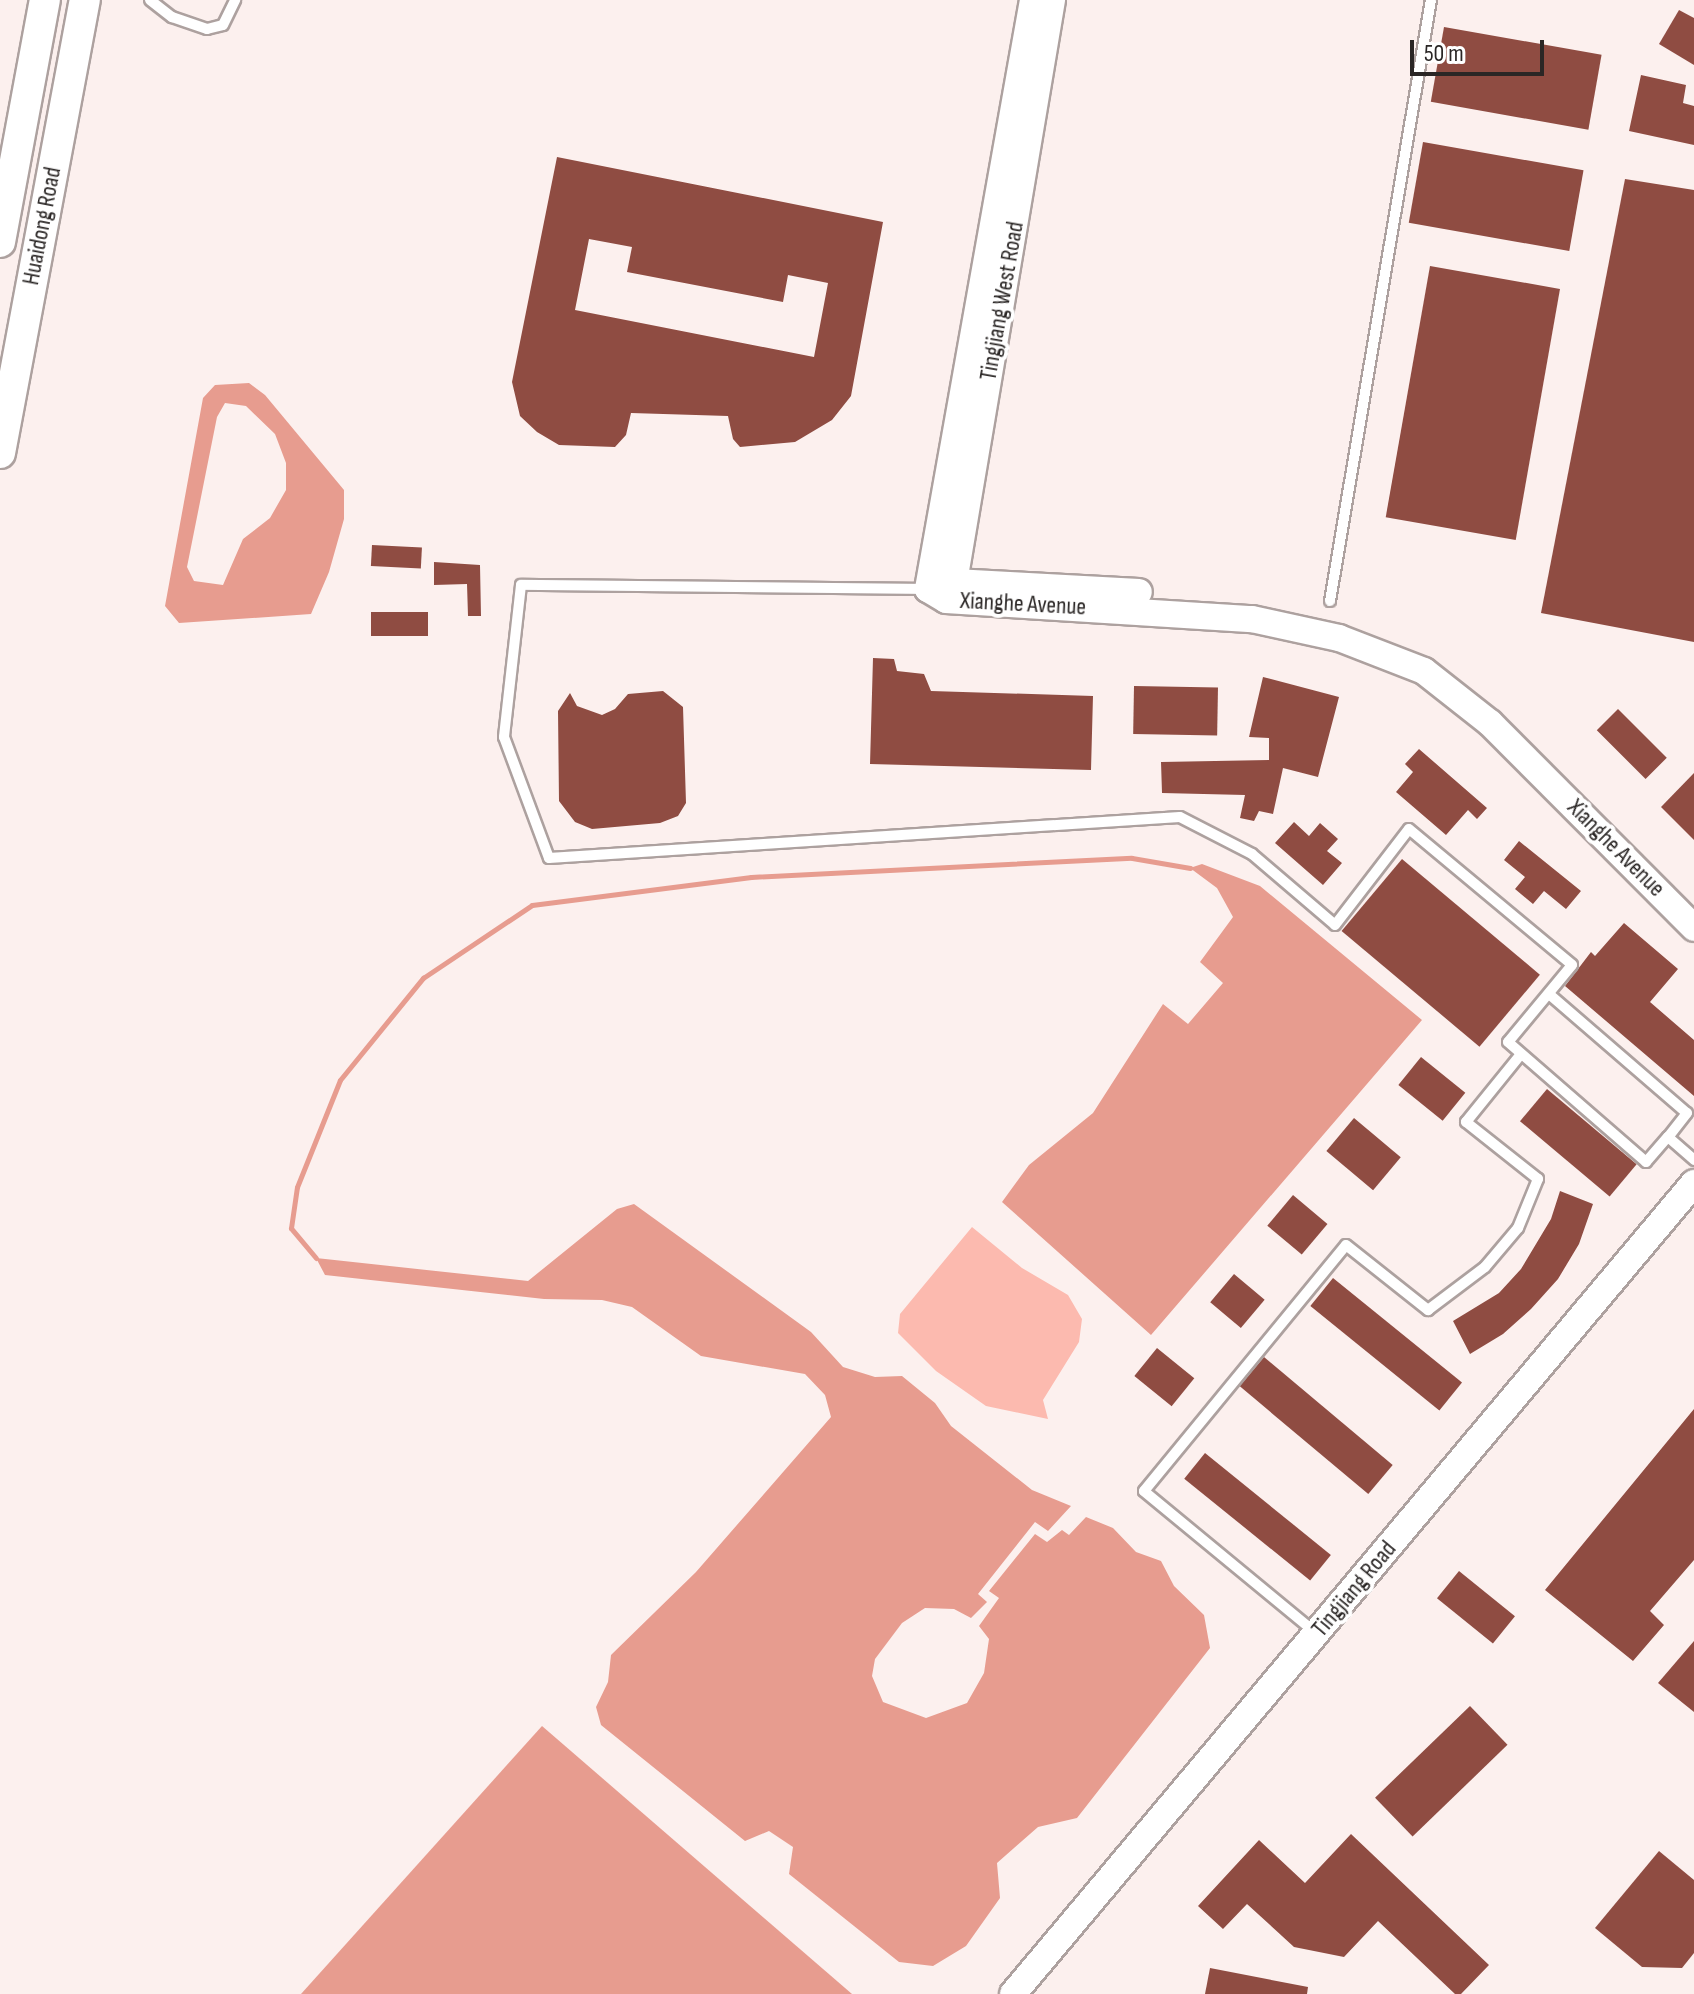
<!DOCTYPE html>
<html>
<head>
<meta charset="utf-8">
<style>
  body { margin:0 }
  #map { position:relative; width:1694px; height:1994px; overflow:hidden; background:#fcf0ee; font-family:"Sofia Sans Condensed",sans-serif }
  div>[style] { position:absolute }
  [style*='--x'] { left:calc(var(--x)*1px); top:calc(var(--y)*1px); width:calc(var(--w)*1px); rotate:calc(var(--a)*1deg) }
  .green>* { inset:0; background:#fcbaaf }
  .water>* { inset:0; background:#e79c8f }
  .stream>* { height:5px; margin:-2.5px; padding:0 2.5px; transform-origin:2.5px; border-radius:2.5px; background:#e79c8f }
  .building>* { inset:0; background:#8f4c42; transform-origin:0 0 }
  .roads { filter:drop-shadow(2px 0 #ada19f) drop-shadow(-2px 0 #ada19f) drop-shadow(0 2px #ada19f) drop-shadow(0 -2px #ada19f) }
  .service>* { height:10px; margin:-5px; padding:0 5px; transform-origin:5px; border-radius:5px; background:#fff }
  .tertiary>* { height:26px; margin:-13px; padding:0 13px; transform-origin:13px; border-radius:13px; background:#fff }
  .secondary>* { height:30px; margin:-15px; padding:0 15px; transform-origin:15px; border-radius:15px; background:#fff }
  span { translate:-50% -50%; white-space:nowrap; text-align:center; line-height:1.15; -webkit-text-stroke:8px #fff; paint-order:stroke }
  .street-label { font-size:24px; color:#2a2625 }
  .scale { position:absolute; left:1410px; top:40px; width:134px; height:36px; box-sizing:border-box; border:4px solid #2a2625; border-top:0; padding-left:10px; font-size:24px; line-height:28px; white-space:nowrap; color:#2a2625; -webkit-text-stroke:6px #fff; paint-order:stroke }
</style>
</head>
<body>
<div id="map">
  <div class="green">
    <i style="clip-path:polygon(972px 1227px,1022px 1268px,1068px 1295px,1082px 1319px,1079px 1342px,1043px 1400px,1048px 1419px,986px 1406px,936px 1371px,898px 1333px,900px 1314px)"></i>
  </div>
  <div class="water">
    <i style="clip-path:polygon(evenodd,249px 383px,265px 395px,344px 490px,344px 519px,329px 572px,311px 614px,179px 623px,165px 606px,203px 398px,215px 385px,249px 383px,225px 403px,246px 406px,275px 434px,286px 463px,286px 490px,270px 518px,243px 539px,223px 585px,194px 581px,187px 567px,217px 417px,225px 403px)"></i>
    <i style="clip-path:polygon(1202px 864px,1260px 886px,1422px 1020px,1151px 1335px,1002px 1202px,1029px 1165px,1093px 1113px,1163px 1004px,1188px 1024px,1223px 983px,1200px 962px,1233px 917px,1217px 888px,1190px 868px)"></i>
    <i style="clip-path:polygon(634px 1204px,811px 1332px,843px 1367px,875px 1377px,902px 1376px,935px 1403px,951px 1426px,1032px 1490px,1071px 1506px,1048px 1531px,1035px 1522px,978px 1594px,987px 1602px,971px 1618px,954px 1609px,925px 1608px,902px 1623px,875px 1659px,872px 1676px,883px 1702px,926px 1718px,967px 1703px,984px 1673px,989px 1639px,979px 1626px,999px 1598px,989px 1591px,1035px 1534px,1047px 1542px,1062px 1530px,1069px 1535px,1086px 1517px,1113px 1528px,1136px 1552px,1161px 1561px,1174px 1586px,1204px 1615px,1210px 1648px,1077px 1818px,1038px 1827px,997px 1863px,1000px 1898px,966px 1946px,933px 1966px,899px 1962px,789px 1874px,793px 1847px,769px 1831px,745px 1841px,601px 1725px,596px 1707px,608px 1682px,611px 1655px,696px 1572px,831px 1417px,825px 1395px,805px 1374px,701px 1356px,632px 1307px,602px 1300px,544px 1299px,325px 1275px,316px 1258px,528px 1281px,617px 1209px)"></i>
    <i style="clip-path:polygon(542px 1726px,852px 1994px,301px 1994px)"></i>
  </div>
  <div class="stream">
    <i style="--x:316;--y:1258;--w:39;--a:-130"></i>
    <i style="--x:291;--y:1228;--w:41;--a:-81.7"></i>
    <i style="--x:297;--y:1187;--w:115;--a:-68.1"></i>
    <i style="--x:340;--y:1080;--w:132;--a:-50.9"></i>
    <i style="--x:423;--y:978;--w:131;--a:-33.8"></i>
    <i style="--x:532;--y:905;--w:221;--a:-7.3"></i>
    <i style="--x:751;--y:877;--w:381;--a:-2.9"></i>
    <i style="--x:1132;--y:858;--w:59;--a:9.8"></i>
  </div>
  <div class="building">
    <i style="clip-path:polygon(1679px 10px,1694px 18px,1694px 65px,1659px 44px)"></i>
    <i style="left:1444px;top:27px;width:160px;height:76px;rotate:10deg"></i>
    <i style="clip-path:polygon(1641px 75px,1686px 85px,1683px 103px,1694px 106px,1694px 145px,1629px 131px)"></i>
    <i style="left:1423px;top:142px;width:163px;height:82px;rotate:10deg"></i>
    <i style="clip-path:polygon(evenodd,557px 157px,883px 222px,851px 396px,832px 420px,795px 442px,740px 447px,733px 439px,728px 416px,631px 413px,626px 435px,615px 447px,559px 445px,537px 432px,520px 416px,512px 382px,557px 157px,589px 239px,632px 247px,627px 272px,783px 302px,788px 275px,828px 283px,814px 357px,575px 310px,589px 239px)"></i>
    <i style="clip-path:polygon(1625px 179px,1694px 190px,1694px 642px,1541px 613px)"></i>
    <i style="left:1430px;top:266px;width:132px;height:255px;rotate:10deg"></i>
    <i style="left:372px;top:545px;width:50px;height:21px;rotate:3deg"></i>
    <i style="clip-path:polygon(434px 562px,480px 565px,481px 616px,468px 616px,467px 584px,434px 585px)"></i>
    <i style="left:371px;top:612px;width:57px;height:24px"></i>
    <i style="clip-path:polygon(873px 658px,894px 659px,897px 671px,924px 674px,931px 691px,1093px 696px,1091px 770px,870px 764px)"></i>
    <i style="clip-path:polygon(1263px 677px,1339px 697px,1318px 777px,1283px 768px,1273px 814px,1259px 811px,1254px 821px,1240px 818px,1245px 795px,1162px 793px,1161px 762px,1269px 760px,1269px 738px,1249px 737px)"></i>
    <i style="left:1134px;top:686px;width:84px;height:48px;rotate:1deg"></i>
    <i style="clip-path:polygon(663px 691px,683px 707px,686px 803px,678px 816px,660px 823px,592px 829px,575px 822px,559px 801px,558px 711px,570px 693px,577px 706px,602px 715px,615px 709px,628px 694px)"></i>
    <i style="left:1618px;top:709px;width:69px;height:30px;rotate:45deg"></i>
    <i style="clip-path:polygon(1419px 749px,1487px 808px,1477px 819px,1468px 810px,1446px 835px,1396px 792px,1413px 772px,1405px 764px)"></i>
    <i style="clip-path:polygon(1694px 773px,1694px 840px,1661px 807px)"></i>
    <i style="clip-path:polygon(1294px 822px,1309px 836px,1320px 823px,1338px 839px,1327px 851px,1342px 863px,1323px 885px,1275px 843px)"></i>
    <i style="clip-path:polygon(1519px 841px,1581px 891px,1566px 909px,1544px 891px,1533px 904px,1515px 889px,1525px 877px,1504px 860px)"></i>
    <i style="left:1402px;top:859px;width:180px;height:94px;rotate:40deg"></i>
    <i style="clip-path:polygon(1624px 923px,1678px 969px,1650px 1002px,1694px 1040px,1694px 1096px,1565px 986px,1591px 952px,1595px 956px)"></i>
    <i style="left:1421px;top:1057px;width:57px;height:36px;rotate:39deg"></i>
    <i style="left:1547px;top:1089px;width:117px;height:42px;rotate:40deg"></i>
    <i style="left:1354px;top:1118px;width:61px;height:43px;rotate:40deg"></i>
    <i style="clip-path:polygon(1560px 1191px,1593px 1204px,1579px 1244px,1558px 1279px,1531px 1309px,1503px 1334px,1470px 1354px,1453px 1321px,1499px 1293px,1521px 1269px,1551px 1219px)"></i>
    <i style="left:1293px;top:1195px;width:45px;height:40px;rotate:40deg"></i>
    <i style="left:1234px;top:1274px;width:40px;height:37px;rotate:40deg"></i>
    <i style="left:1333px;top:1278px;width:166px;height:36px;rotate:39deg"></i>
    <i style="left:1157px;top:1348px;width:48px;height:36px;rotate:39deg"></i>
    <i style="left:1264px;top:1357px;width:168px;height:38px;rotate:40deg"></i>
    <i style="clip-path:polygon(1694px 1409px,1694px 1560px,1650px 1611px,1664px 1625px,1633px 1661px,1545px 1590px)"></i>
    <i style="left:1205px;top:1453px;width:162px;height:33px;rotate:39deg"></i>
    <i style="left:1459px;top:1571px;width:72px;height:35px;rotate:39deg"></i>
    <i style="clip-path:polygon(1694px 1641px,1694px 1712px,1658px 1683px)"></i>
    <i style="left:1470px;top:1706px;width:54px;height:132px;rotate:46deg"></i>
    <i style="clip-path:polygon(1351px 1834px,1489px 1965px,1461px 1994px,1455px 1994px,1378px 1921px,1344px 1957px,1294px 1947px,1247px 1904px,1223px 1929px,1198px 1906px,1259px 1840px,1305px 1883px)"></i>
    <i style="clip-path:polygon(1659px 1851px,1694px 1880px,1694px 1953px,1682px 1968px,1642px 1967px,1595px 1928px)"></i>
    <i style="clip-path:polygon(1210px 1968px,1308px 1987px,1307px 1994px,1205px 1994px)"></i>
  </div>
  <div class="roads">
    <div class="service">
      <i style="--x:150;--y:0;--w:28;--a:38"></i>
      <i style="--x:172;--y:17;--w:37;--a:19"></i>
      <i style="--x:207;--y:29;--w:16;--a:-14"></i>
      <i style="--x:223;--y:25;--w:28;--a:-64"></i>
      <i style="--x:926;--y:589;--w:405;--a:-179.4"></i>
      <i style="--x:521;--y:585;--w:153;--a:96.4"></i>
      <i style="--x:504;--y:737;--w:129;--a:69.6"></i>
      <i style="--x:549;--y:858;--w:632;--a:-3.72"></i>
      <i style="--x:1180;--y:817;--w:81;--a:27.2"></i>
      <i style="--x:1252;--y:854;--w:109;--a:40.5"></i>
      <i style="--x:1335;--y:925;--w:121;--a:-52.4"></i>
      <i style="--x:1409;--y:829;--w:212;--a:39.8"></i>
      <i style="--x:1572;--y:965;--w:100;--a:129.7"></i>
      <i style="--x:1508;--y:1042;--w:183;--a:41"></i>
      <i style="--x:1646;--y:1162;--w:33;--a:-49"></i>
      <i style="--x:1668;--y:1137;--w:35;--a:41"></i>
      <i style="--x:1330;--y:601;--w:609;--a:-80.46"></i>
      <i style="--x:1549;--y:994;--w:182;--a:40.8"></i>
      <i style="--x:1687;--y:1113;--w:31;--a:128"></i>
      <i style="--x:1316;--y:1633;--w:223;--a:-140.5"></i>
      <i style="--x:1144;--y:1491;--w:318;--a:-50.6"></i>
      <i style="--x:1346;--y:1245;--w:105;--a:38.4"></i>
      <i style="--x:1428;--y:1310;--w:71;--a:-37"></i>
      <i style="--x:1485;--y:1267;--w:51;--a:-49.8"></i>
      <i style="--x:1518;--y:1228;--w:53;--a:-67.8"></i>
      <i style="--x:1538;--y:1179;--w:92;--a:-141.6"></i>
      <i style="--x:1466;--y:1122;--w:87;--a:-51"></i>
    </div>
    <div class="tertiary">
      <i style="--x:928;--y:589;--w:21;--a:31"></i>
      <i style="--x:946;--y:600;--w:307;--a:3.6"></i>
      <i style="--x:1252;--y:619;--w:89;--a:12.3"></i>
      <i style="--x:1339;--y:638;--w:91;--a:21.2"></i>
      <i style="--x:1424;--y:671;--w:84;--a:38.2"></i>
      <i style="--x:1490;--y:723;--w:289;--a:45.1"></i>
      <i style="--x:928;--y:589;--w:27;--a:-15"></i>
      <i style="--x:954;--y:582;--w:185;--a:3.1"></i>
      <i style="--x:928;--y:589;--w:598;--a:-79.89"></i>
      <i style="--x:947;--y:599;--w:18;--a:-68"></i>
      <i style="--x:954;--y:582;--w:590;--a:-80.44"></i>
      <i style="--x:1013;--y:1994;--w:1059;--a:-49.98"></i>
    </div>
    <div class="secondary">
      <i style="--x:0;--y:242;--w:246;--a:-79.5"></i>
      <i style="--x:0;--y:453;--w:461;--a:-79.4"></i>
    </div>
  </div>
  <div class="street-label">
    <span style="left:42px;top:226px;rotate:-79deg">Huaidong Road</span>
    <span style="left:1002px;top:301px;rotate:-80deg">Tingjiang West Road</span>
    <span style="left:1023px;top:604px;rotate:3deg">Xianghe Avenue</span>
    <span style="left:1616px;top:848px;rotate:45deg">Xianghe Avenue</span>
    <span style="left:1354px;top:1589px;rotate:-50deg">Tingjiang Road</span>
  </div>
  <div class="scale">50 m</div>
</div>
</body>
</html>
